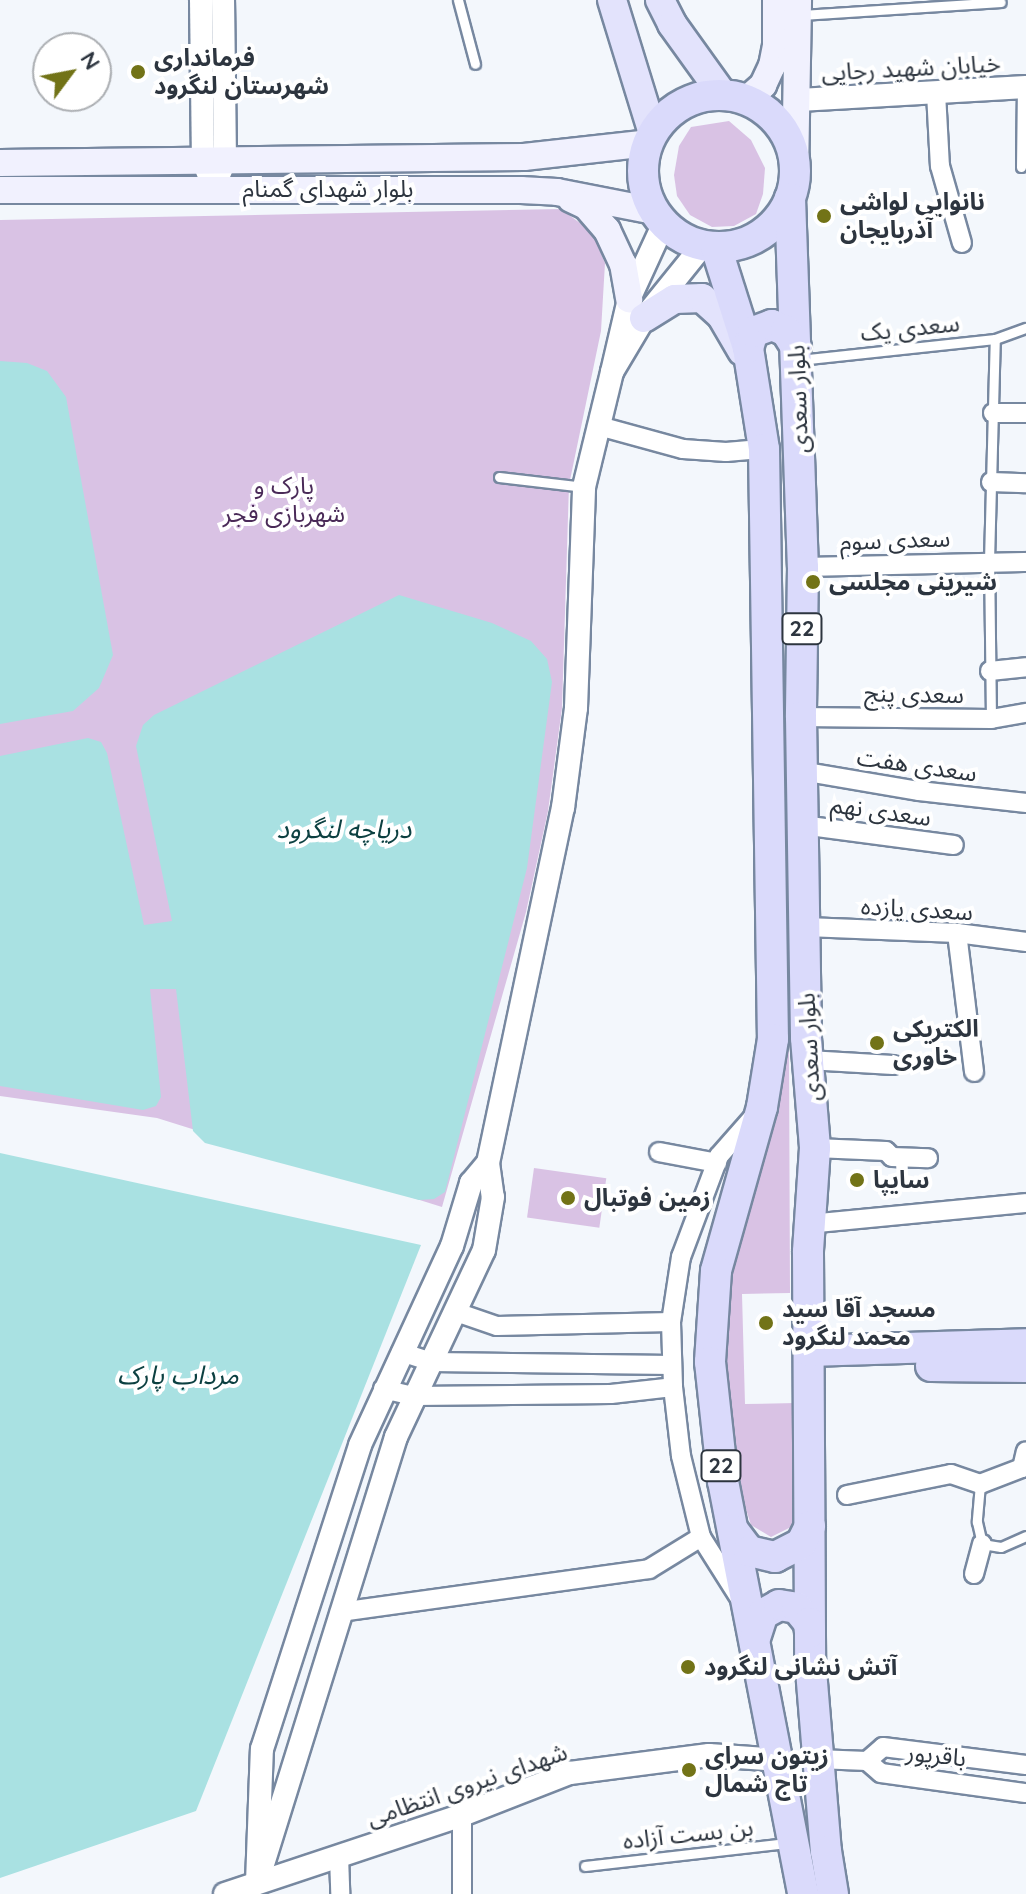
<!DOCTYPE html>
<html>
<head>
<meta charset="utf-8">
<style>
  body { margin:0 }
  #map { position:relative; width:1026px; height:1894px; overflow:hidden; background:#f3f7fc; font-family:Quicksand,"Noto Sans Arabic",sans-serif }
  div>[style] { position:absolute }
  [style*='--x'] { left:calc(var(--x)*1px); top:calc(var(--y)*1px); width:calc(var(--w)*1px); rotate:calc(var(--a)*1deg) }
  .green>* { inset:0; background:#d9c2e4; transform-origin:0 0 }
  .water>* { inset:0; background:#a9e1e2 }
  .roads { filter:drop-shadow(2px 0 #7788a0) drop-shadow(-2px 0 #7788a0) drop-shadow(0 2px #7788a0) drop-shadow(0 -2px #7788a0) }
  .service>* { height:9px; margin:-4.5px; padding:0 4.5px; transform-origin:4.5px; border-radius:4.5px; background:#fff }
  .minor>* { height:18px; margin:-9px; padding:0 9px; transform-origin:9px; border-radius:9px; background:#fff }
  .tertiary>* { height:22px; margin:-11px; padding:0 11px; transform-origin:11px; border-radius:11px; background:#fff }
  .secondary>* { height:26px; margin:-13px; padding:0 13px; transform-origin:13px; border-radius:13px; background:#f1f1fe }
  .primary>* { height:28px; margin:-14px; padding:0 14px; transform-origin:14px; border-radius:14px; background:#e3e3fc }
  .trunk>* { height:30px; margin:-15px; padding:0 15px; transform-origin:15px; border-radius:15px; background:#dadafb }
  .trunk>.ring { margin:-15px; padding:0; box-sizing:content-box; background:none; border:30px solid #dadafb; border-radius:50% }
  .dots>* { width:22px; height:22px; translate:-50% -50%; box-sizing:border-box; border:4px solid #fff; border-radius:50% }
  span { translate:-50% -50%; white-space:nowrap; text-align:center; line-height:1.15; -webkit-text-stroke:8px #fff; paint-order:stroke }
  .shield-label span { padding:2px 6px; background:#fff; border:2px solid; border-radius:6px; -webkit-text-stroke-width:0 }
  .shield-label { font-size:22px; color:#2d353f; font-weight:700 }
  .poi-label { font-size:24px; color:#2d353f; font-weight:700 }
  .left { translate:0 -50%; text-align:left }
  .street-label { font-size:24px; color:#2d353f }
  .park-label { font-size:24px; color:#4a2a58 }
  .water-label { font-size:26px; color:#0c4041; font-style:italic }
  .north { position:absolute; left:32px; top:32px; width:80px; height:80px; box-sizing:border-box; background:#fff; border:2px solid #abaeb2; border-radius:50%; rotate:58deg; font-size:22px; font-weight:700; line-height:32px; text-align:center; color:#2d353f }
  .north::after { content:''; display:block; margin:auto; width:28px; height:36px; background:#727317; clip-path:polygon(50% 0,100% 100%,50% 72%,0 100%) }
</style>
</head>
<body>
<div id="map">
  <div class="green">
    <i style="clip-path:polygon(729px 121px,751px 140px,765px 168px,763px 194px,756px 214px,734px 226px,712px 227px,690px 215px,677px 196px,674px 175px,679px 146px,691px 127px)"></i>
    <i style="clip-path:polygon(561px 209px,592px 232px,605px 263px,601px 331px,569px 485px,562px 708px,548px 811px,526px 912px,442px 1207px,157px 1118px,0 1096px,0 220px)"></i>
    <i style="clip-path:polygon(783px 1047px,789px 1049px,790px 1293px,742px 1294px,745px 1404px,796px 1403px,800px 1511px,793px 1526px,771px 1537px,751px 1525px,744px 1503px,722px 1386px,721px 1313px)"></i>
    <i style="left:534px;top:1168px;width:73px;height:50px;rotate:8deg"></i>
  </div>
  <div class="water">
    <i style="clip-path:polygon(0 361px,27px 363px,47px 371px,66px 397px,113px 655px,99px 688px,73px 711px,0 724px)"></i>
    <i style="clip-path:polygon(399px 595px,492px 623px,531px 641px,547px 659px,552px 682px,527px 868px,445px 1192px,434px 1199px,419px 1200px,205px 1143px,193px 1131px,176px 989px,150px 989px,161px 1097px,156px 1106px,143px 1110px,0 1086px,0 756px,88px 738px,101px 742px,107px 753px,144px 925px,172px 921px,136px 746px,143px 725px,154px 715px)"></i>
    <i style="clip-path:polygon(0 1153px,421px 1245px,196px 1811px,0 1878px)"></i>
  </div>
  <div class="roads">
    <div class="service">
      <i style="--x:458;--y:0;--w:66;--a:75.1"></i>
      <i style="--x:802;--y:15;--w:199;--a:-3.7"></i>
      <i style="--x:1021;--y:167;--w:78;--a:-89.3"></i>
      <i style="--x:799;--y:360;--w:197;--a:-6.1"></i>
      <i style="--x:995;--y:339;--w:33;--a:-20"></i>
      <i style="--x:499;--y:477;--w:86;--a:6.7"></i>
      <i style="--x:991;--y:719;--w:158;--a:-90.7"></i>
      <i style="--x:989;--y:561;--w:222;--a:-88.5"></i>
      <i style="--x:980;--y:1484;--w:38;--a:95"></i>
      <i style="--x:977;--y:1522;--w:23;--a:77"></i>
      <i style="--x:982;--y:1544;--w:19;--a:9"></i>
      <i style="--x:1001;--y:1547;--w:27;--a:-24"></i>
      <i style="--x:585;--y:1866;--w:203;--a:-6.5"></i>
    </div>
    <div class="minor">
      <i style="--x:936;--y:93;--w:73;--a:86.9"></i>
      <i style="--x:940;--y:166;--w:80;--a:74.1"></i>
      <i style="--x:993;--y:413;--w:33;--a:0"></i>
      <i style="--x:599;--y:426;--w:87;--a:15.3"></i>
      <i style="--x:683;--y:449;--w:43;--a:4"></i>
      <i style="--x:726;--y:452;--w:38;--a:-5"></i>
      <i style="--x:991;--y:482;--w:35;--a:2"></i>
      <i style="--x:803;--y:567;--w:223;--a:-1.3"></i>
      <i style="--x:990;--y:671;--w:36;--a:-6"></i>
      <i style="--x:801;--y:717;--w:190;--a:0.6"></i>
      <i style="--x:991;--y:719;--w:36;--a:-10"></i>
      <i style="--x:801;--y:771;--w:120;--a:9.6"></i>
      <i style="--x:919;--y:791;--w:108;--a:6.4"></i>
      <i style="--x:802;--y:825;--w:153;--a:7.5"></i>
      <i style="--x:806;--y:927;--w:151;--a:2.3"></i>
      <i style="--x:957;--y:933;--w:70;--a:7.4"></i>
      <i style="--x:957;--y:933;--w:140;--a:83"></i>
      <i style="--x:808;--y:1060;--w:85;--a:3.4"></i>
      <i style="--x:815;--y:1148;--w:71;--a:2.4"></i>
      <i style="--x:886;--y:1151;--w:8;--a:45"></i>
      <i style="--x:892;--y:1157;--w:36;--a:2"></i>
      <i style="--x:659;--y:1152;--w:59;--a:10.7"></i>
      <i style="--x:808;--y:1224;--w:219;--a:-5.5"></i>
      <i style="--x:456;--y:1312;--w:43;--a:18.9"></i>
      <i style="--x:497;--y:1326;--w:174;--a:-1.3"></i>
      <i style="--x:671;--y:1322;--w:66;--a:-81.3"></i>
      <i style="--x:681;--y:1257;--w:108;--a:-69.4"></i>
      <i style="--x:719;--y:1156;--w:55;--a:-48.7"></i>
      <i style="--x:671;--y:1322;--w:65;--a:88.2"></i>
      <i style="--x:673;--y:1387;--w:69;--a:83.4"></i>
      <i style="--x:681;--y:1456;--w:83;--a:76.1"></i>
      <i style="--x:701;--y:1537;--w:71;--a:57.7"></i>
      <i style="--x:401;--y:1352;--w:33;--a:18"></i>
      <i style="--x:432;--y:1362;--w:240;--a:0.7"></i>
      <i style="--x:383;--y:1389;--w:32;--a:13"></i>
      <i style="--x:414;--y:1396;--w:197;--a:-0.6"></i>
      <i style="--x:611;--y:1394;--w:62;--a:-6.4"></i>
      <i style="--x:847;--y:1495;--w:106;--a:-11.4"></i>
      <i style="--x:951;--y:1474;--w:31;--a:19"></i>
      <i style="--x:980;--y:1484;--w:45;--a:-20.9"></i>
      <i style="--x:1022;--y:1468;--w:17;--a:-77"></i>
      <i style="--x:974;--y:1574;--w:31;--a:-75"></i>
      <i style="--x:340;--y:1612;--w:312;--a:-7.9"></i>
      <i style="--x:649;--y:1569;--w:61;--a:-31.6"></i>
      <i style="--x:817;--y:1759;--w:50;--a:2.3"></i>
      <i style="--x:867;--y:1761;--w:21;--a:-41"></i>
      <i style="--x:883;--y:1747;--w:144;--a:7.2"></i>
      <i style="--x:867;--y:1761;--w:18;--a:41"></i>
      <i style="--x:881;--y:1773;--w:146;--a:7.9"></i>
      <i style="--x:339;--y:1856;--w:38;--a:88"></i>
      <i style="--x:462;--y:1894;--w:79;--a:-90"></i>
    </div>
    <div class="tertiary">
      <i style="--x:201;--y:0;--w:161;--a:89.3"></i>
      <i style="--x:203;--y:161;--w:29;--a:68"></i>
      <i style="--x:799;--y:100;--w:227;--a:-3.3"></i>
      <i style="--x:219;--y:175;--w:15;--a:-67"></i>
      <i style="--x:225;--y:161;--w:161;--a:-90.7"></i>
      <i style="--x:664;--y:223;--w:84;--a:114.7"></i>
      <i style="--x:629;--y:299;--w:75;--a:103.1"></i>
      <i style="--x:612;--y:372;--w:63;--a:-59.3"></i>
      <i style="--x:644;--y:318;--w:94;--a:-51.1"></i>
      <i style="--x:488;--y:1163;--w:34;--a:82"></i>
      <i style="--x:493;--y:1197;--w:54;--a:99.6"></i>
      <i style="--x:484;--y:1250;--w:207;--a:115.2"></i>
      <i style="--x:396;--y:1437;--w:467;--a:107.3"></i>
      <i style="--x:257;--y:1883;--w:134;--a:-87.9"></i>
      <i style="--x:262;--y:1749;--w:319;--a:-72.1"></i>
      <i style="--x:360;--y:1445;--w:219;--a:-65.2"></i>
      <i style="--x:452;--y:1246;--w:66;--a:-73.2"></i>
      <i style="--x:471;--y:1183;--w:26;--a:-50"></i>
      <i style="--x:488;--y:1163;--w:363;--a:-78.1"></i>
      <i style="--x:563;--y:808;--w:101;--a:-82.6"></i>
      <i style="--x:576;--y:708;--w:221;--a:-87.9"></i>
      <i style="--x:584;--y:487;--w:118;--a:-76.3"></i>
      <i style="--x:225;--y:1894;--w:250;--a:-18.4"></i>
      <i style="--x:462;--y:1815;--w:116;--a:-21.3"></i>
      <i style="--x:570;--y:1773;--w:140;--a:-7.4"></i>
      <i style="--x:709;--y:1755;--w:71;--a:4"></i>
    </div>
    <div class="secondary">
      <i style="--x:746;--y:100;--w:23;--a:-41"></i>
      <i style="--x:763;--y:85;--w:21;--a:-65"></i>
      <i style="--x:772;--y:66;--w:21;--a:-79"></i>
      <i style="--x:776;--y:45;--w:45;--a:-90"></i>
      <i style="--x:0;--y:163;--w:524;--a:-0.66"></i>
      <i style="--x:524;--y:157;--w:125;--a:-6.4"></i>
      <i style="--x:795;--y:175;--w:175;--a:-89"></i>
      <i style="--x:0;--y:190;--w:521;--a:0"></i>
      <i style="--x:521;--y:190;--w:36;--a:3"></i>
      <i style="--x:557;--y:192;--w:99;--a:11.1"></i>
      <i style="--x:571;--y:199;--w:17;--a:25"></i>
      <i style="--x:586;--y:206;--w:32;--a:49"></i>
      <i style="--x:607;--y:230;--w:38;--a:65"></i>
      <i style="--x:623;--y:264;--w:36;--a:80"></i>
    </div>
    <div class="primary">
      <i style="--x:612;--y:0;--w:139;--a:72.9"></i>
      <i style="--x:660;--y:0;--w:27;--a:63"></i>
      <i style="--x:672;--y:24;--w:87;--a:54.3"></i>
      <i style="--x:644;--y:318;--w:36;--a:-32"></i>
      <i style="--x:675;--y:299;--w:27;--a:-2"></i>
      <i style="--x:702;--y:298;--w:25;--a:42"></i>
      <i style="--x:721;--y:315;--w:42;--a:59.7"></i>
    </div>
    <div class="trunk">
      <i class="ring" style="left:643px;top:95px;width:122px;height:122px"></i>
      <i style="--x:790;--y:198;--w:369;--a:88"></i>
      <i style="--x:803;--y:567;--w:150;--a:90.8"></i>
      <i style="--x:801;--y:717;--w:321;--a:89.1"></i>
      <i style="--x:806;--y:1038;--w:110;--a:85.3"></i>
      <i style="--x:815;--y:1148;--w:104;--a:93.9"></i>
      <i style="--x:808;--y:1252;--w:406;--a:89.7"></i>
      <i style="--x:810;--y:1658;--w:194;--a:85.3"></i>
      <i style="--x:826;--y:1851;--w:44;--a:80.8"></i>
      <i style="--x:716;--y:247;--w:106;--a:72.4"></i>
      <i style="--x:748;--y:348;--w:102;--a:81"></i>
      <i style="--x:764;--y:449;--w:590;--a:89.13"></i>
      <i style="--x:773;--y:1039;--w:69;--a:99.2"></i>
      <i style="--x:762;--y:1107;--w:170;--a:105.7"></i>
      <i style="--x:716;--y:1271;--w:91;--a:93.8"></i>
      <i style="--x:710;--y:1362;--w:120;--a:83.8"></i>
      <i style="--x:723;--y:1481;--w:421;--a:79"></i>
      <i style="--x:748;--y:348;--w:17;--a:-73"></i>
      <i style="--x:753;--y:332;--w:20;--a:-20"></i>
      <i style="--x:772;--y:325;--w:15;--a:23"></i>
      <i style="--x:786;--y:331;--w:19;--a:58"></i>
      <i style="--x:809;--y:1351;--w:217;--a:-1.8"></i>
      <i style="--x:931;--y:1366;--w:95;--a:0.6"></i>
      <i style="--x:733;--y:1530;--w:26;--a:53"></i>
      <i style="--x:749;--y:1551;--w:27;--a:13"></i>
      <i style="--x:775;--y:1557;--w:29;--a:-27"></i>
      <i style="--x:801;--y:1544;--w:20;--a:-63"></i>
      <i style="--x:755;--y:1638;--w:25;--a:-72"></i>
      <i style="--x:763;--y:1614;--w:18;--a:-29"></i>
      <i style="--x:779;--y:1605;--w:18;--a:9"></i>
      <i style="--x:797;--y:1608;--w:19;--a:51"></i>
      <i style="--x:809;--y:1623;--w:9;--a:84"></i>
    </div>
  </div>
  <div class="dots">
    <i style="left:138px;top:72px;background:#727317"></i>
    <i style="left:824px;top:216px;background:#727317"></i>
    <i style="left:813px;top:582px;background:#727317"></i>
    <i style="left:877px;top:1043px;background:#727317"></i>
    <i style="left:857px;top:1180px;background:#727317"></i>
    <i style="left:568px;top:1198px;background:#727317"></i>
    <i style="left:766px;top:1323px;background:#727317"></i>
    <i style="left:688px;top:1667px;background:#727317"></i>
    <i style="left:689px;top:1770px;background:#727317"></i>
  </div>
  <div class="shield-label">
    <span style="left:802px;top:629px">22</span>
    <span style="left:721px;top:1466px">22</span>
  </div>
  <div class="poi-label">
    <span class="left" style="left:154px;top:72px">فرمانداری<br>شهرستان لنگرود</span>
    <span class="left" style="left:840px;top:216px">نانوایی لواشی<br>آذربایجان</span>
    <span class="left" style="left:829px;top:582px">شیرینی مجلسی</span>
    <span class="left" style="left:893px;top:1043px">الکتریکی<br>خاوری</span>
    <span class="left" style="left:873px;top:1180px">سایپا</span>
    <span class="left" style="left:584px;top:1198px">زمین فوتبال</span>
    <span class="left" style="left:782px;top:1323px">مسجد آقا سید<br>محمد لنگرود</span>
    <span class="left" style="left:704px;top:1667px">آتش نشانی لنگرود</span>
    <span class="left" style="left:705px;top:1770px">زیتون سرای<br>تاج شمال</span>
  </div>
  <div class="street-label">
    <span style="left:911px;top:68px;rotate:-3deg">خیابان شهید رجایی</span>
    <span style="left:328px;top:189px">بلوار شهدای گمنام</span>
    <span style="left:910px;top:328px;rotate:-6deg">سعدی یک</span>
    <span style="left:798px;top:399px;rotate:-92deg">بلوار سعدی</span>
    <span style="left:895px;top:540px;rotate:-2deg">سعدی سوم</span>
    <span style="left:914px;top:694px;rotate:1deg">سعدی پنج</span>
    <span style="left:917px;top:765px;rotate:8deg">سعدی هفت</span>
    <span style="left:881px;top:811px;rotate:8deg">سعدی نهم</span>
    <span style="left:917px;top:909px;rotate:3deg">سعدی یازده</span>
    <span style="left:809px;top:1047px;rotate:-93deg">بلوار سعدی</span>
    <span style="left:936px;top:1755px;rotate:6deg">باقرپور</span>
    <span style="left:467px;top:1785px;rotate:-19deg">شهدای نیروی انتظامی</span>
    <span style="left:688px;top:1834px;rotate:-6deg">بن بست آزاده</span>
  </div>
  <div class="park-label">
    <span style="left:284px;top:500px">پارک و<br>شهربازی فجر</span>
  </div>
  <div class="water-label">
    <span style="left:344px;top:829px">دریاچه لنگرود</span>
    <span style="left:178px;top:1375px">مرداب پارک</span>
  </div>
  <div class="north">N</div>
</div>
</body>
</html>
